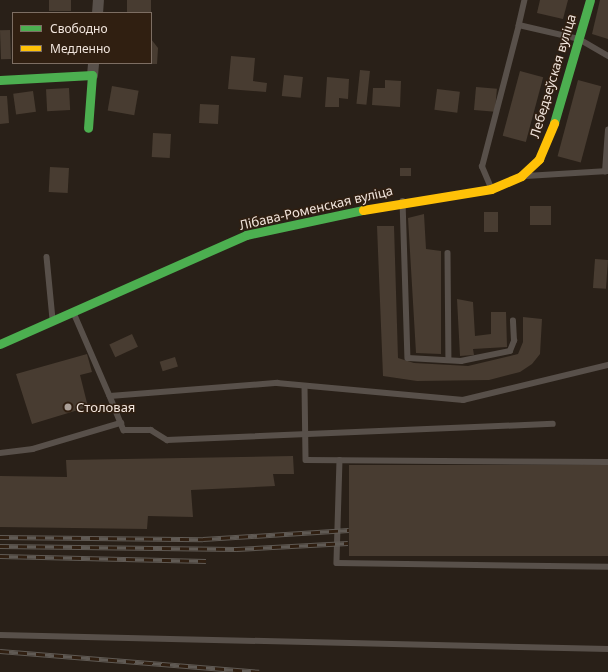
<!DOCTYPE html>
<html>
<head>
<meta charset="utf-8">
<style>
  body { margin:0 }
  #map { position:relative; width:608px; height:672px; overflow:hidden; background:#292018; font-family:"Noto Sans",sans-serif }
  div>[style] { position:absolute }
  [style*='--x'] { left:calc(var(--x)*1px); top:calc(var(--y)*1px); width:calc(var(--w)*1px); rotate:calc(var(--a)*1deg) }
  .building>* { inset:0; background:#483c31; transform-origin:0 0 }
  .lane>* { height:5.5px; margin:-2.75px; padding:0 2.75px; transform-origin:2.75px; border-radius:2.75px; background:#58504a }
  .street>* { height:11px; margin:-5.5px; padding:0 5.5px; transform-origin:5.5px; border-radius:5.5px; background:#58504a }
  .fast>* { height:9px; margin:-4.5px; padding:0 4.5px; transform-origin:4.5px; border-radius:4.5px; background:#4caf50 }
  .slow>* { height:9px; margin:-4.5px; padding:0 4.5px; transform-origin:4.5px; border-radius:4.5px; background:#ffc107 }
  .rail>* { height:4.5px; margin-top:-2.25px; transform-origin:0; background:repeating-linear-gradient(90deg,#301f11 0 9px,#605a54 0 18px); box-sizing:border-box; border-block:1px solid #605a54 }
  .dots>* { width:11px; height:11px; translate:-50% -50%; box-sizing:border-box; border:2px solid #301f11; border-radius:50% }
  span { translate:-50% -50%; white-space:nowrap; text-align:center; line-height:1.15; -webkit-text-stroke:3px #301f11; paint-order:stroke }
  .street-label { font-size:13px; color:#f1e5dd }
  .poi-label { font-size:13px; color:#f1e5dd }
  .left { translate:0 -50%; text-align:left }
  .legend { position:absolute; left:12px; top:12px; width:140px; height:52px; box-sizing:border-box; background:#301f11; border:1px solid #7d6e63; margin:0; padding:5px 7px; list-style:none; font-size:12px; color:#f1e5dd }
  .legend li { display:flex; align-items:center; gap:8px; height:20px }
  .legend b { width:20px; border:1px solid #7d6e63 }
</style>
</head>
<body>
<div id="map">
  <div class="building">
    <i style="left:49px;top:0;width:22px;height:11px"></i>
    <i style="left:127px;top:0;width:24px;height:13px"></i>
    <i style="clip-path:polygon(540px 0,568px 0,563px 19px,537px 13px)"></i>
    <i style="clip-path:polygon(600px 0,608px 0,608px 39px,592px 34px)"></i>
    <i style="left:10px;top:30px;width:29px;height:10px;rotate:88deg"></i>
    <i style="clip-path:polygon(151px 39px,158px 48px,157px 64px,151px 64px)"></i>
    <i style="clip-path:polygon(231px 56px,255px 58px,253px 81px,267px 83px,266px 92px,228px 89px)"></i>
    <i style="left:360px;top:70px;width:10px;height:34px;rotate:6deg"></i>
    <i style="left:520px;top:71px;width:24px;height:67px;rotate:15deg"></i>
    <i style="left:284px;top:75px;width:19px;height:21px;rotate:6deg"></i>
    <i style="clip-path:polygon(327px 77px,349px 79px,348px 99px,339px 98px,339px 107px,325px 107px)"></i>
    <i style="clip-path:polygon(385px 80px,401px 81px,400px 107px,372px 105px,373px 88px,385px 88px)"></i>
    <i style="left:578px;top:80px;width:24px;height:79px;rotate:15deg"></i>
    <i style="left:112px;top:86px;width:27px;height:25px;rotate:10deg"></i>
    <i style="left:476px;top:87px;width:21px;height:23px;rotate:5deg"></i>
    <i style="left:69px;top:88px;width:22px;height:23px;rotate:87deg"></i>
    <i style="left:437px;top:89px;width:23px;height:21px;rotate:7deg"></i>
    <i style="left:33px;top:91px;width:21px;height:20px;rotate:82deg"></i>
    <i style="clip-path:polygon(0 96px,7px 96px,9px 123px,0 124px)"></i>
    <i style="left:200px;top:104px;width:19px;height:19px;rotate:3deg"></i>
    <i style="left:153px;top:133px;width:18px;height:24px;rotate:3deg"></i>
    <i style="left:50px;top:167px;width:19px;height:25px;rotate:3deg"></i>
    <i style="left:400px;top:168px;width:11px;height:8px"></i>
    <i style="left:530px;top:206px;width:21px;height:19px"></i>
    <i style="left:498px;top:212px;width:20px;height:14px;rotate:90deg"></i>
    <i style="clip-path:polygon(424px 214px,426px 249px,441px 251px,441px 354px,416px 353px,408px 218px)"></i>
    <i style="clip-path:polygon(377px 226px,394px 226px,398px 358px,414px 363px,468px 366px,518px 354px,523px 342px,523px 317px,542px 319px,540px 354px,532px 364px,520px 372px,489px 380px,417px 381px,383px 376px)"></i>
    <i style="left:595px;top:259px;width:13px;height:29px;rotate:4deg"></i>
    <i style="clip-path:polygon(457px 299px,473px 302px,475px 336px,491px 334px,491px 312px,506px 312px,507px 347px,473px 349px,474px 355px,460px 356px)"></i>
    <i style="left:132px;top:334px;width:14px;height:25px;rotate:65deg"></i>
    <i style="clip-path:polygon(87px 354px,92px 372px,80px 375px,88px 407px,32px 424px,16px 374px)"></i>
    <i style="left:175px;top:357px;width:10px;height:16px;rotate:73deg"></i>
    <i style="clip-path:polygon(293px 456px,294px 474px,273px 474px,275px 486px,191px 490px,193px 517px,148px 516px,147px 529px,0 527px,0 476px,67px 477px,66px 460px)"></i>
    <i style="left:349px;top:465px;width:259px;height:91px"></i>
  </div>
  <div class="lane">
    <i style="--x:525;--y:0;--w:26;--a:103"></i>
    <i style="--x:519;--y:25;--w:62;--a:13.1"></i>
    <i style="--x:579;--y:39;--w:34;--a:30"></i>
    <i style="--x:605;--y:172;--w:42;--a:-85.9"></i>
    <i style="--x:526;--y:176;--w:82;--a:-3.5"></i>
    <i style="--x:491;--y:188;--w:23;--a:-113"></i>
    <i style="--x:482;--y:167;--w:147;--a:-75.4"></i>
    <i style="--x:403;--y:201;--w:157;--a:88.2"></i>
    <i style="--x:408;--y:358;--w:53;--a:3.2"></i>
    <i style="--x:461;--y:361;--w:50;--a:-11.5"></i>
    <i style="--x:510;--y:351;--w:11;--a:-68"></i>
    <i style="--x:514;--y:341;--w:20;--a:-93"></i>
    <i style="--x:448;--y:253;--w:105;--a:89.5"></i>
    <i style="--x:47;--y:257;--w:62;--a:84.5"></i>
    <i style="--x:74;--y:313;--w:90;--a:66.6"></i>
    <i style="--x:110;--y:396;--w:168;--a:-4.5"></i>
    <i style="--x:277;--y:383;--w:187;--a:5.2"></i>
    <i style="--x:463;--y:400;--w:149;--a:-13.6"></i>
    <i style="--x:305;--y:386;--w:74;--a:89.2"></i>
    <i style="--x:306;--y:460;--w:302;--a:0.4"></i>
    <i style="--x:110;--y:396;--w:37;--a:68"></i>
    <i style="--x:124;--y:430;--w:27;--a:0"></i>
    <i style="--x:151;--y:430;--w:19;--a:32"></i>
    <i style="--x:167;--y:440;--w:386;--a:-2.4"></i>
    <i style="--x:0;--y:453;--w:33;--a:-7"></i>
    <i style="--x:33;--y:449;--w:92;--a:-16.5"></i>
    <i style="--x:340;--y:460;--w:103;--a:91.7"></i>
    <i style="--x:337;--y:563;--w:271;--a:0.8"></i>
    <i style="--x:0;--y:635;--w:608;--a:1.32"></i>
  </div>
  <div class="street">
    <i style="--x:97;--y:13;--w:13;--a:-86"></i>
    <i style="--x:92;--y:75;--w:12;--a:-85"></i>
  </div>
  <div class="fast">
    <i style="--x:0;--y:80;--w:92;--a:-3.1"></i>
    <i style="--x:92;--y:75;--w:53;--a:94.3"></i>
    <i style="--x:554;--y:123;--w:128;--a:-73.7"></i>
    <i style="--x:0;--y:344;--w:269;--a:-23.9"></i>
    <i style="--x:246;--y:235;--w:120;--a:-12.1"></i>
  </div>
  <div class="slow">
    <i style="--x:363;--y:210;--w:130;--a:-9.3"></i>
    <i style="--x:491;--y:189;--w:33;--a:-23"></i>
    <i style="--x:521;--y:176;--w:25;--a:-43"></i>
    <i style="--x:539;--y:159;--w:39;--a:-67"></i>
  </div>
  <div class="rail">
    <i style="--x:0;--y:537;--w:203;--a:0.6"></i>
    <i style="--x:203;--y:539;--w:146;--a:-3.5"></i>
    <i style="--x:0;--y:546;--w:236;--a:0.7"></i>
    <i style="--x:236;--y:549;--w:112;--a:-3.1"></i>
    <i style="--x:0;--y:556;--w:206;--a:1.4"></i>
    <i style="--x:0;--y:651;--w:260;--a:4.6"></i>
  </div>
  <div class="dots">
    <i style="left:68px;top:407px;background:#aba098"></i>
  </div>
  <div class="street-label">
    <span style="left:553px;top:76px;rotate:-73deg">Лебедзеўская вуліца</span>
    <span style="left:316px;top:208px;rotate:-13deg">Лібава-Роменская вуліца</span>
  </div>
  <div class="poi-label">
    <span class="left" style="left:76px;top:407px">Столовая</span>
  </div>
  <ul class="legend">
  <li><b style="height:5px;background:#4caf50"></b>Свободно</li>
  <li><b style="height:5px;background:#ffc107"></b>Медленно</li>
  </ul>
</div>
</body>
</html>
